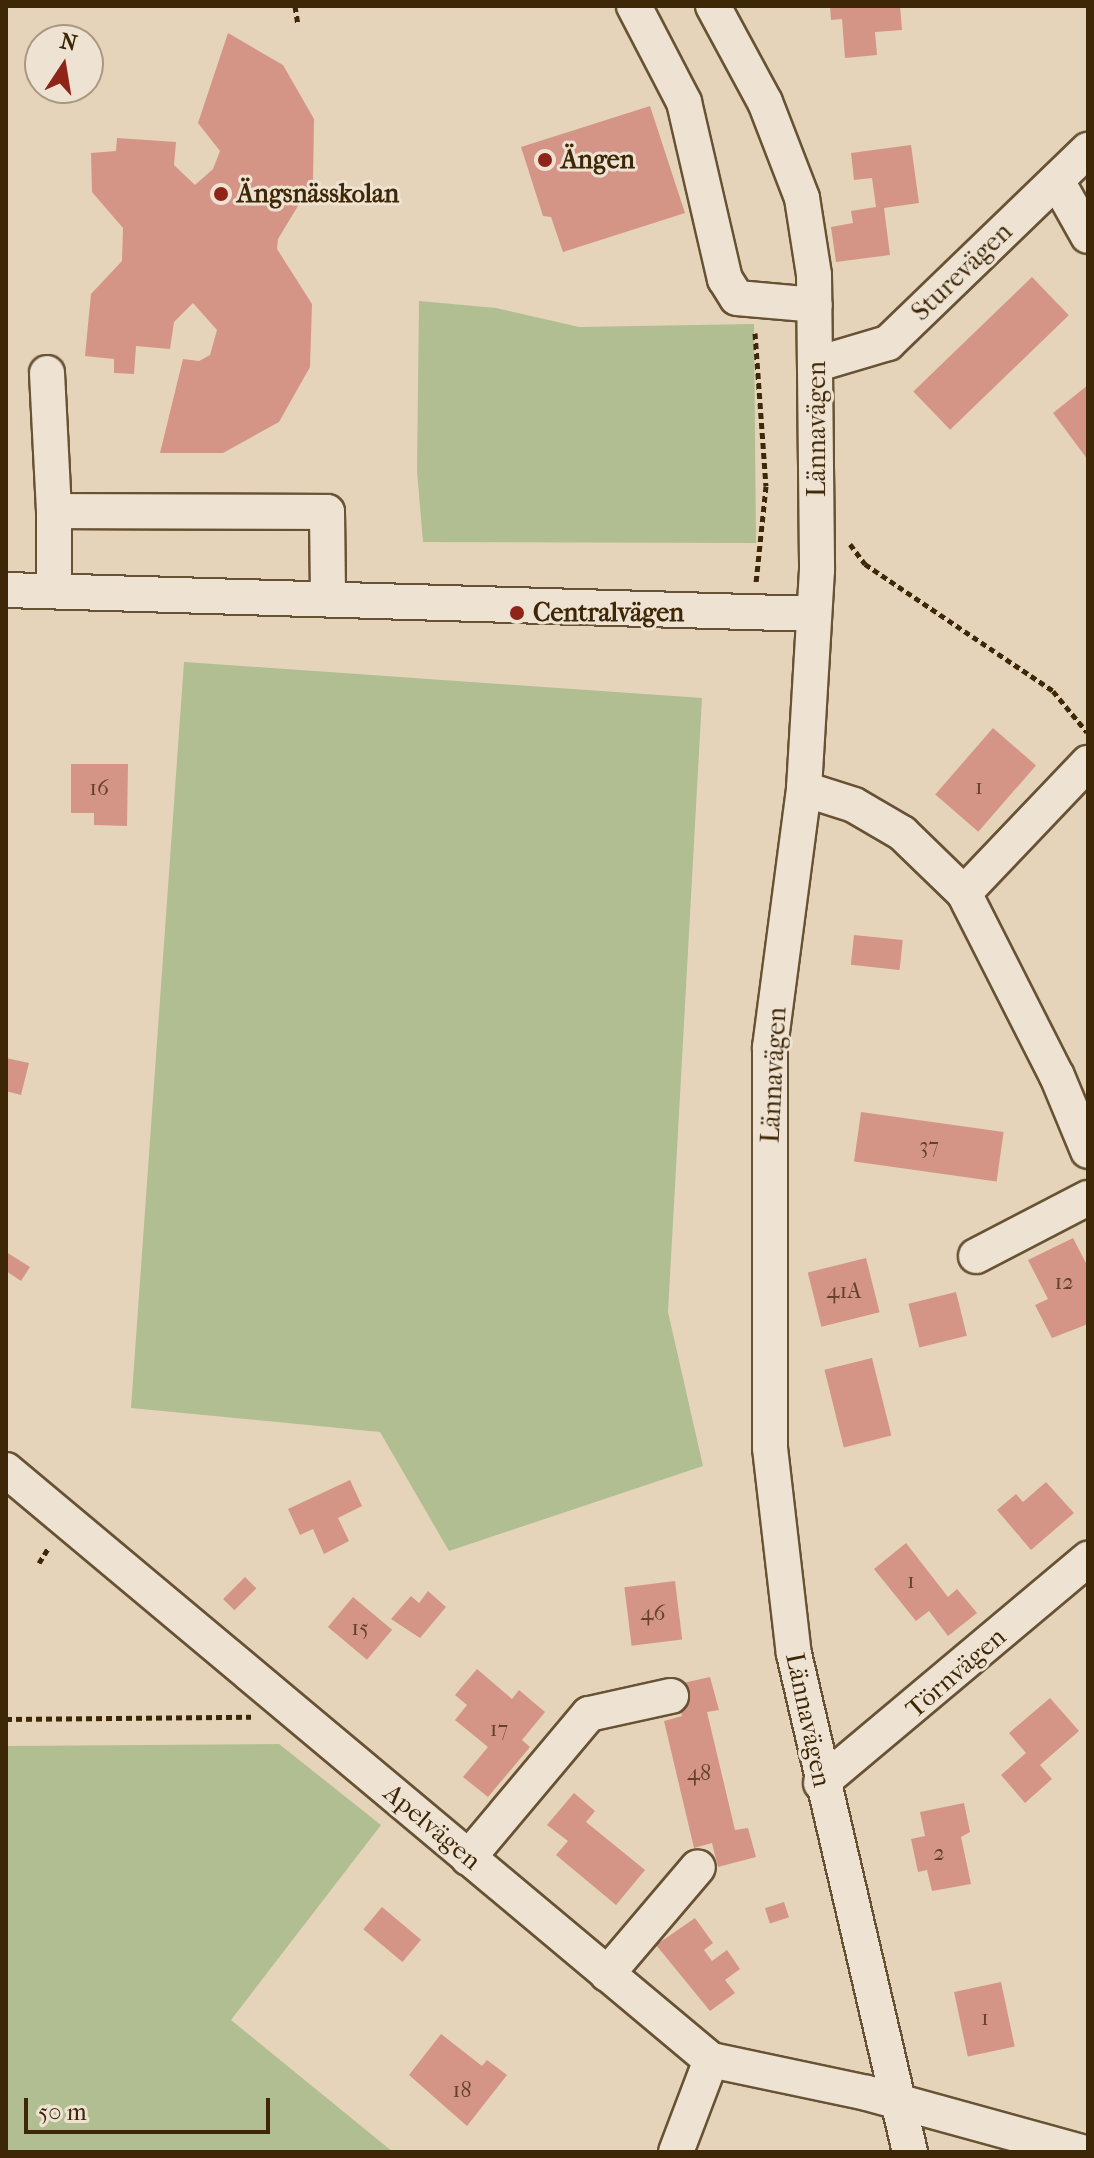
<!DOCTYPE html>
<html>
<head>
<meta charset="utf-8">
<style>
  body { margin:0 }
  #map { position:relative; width:1094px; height:2158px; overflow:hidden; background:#e5d4b9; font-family:"IM FELL French Canon",serif }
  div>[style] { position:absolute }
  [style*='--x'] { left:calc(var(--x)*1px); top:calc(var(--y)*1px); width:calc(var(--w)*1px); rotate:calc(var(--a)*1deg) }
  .green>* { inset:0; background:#b0be92 }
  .building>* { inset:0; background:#d49587; transform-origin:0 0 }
  .path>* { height:5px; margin-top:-2.5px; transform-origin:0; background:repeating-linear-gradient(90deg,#3e2707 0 6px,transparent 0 10px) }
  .roads { filter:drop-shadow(2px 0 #685234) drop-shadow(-2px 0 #685234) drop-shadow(0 2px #685234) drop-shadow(0 -2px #685234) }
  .minor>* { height:34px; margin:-17px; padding:0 17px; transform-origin:17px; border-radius:17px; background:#eee3d2 }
  .dots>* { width:22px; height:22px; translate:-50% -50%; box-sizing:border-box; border:4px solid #eee3d2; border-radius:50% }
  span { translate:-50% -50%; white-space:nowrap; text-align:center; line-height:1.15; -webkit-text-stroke:6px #eee3d2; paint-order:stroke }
  .number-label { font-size:22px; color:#644227 }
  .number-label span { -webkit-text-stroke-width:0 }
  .poi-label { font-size:26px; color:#3e2707; font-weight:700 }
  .left { translate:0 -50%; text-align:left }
  .street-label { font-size:26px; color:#3e2707 }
  .frame { position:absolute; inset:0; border:8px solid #3e2707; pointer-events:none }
  .north { position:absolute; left:24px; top:24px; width:80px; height:80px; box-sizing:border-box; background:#eee3d2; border:2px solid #a89881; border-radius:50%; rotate:12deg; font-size:22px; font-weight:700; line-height:32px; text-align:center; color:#3e2707 }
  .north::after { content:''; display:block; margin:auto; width:28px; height:36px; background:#8f2418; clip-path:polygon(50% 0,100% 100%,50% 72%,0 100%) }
  .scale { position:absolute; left:24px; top:2098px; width:246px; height:36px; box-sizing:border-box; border:4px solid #3e2707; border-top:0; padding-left:10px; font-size:24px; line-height:28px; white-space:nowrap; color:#3e2707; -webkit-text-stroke:6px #eee3d2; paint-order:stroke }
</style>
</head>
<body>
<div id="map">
  <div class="green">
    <i style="clip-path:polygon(419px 301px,496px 308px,579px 327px,754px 324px,756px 543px,423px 542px,417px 471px)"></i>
    <i style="clip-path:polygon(184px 662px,702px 698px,668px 1312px,703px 1466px,449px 1551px,380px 1432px,131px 1408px)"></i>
    <i style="clip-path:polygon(279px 1744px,381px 1825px,231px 2020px,393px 2152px,6px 2152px,6px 1746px)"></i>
  </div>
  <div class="building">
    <i style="clip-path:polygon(830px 6px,900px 6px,902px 30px,875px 32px,877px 55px,845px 58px,842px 19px,831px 20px)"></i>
    <i style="clip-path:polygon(228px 33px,283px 65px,314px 119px,313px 181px,278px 239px,277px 249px,312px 304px,310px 367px,279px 422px,223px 453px,160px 453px,183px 359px,199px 361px,210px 355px,217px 330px,193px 303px,174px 322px,170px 349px,136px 346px,134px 374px,114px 373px,114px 359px,85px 356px,91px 294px,122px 261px,123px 228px,92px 192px,91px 153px,116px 151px,117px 138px,176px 142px,174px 165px,195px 185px,213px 169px,220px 151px,198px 123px)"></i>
    <i style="clip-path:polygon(650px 106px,685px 213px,563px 252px,551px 217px,543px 216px,521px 147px)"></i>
    <i style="clip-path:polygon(911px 145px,919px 203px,884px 208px,890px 255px,836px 262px,831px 227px,853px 223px,851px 211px,876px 207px,872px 178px,854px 180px,851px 153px)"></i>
    <i style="left:1032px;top:277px;width:53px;height:165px;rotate:46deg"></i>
    <i style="clip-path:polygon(1088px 385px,1088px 460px,1053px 413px)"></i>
    <i style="left:993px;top:728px;width:57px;height:88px;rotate:41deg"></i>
    <i style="clip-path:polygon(71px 764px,128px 764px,127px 826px,94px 825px,94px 813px,71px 813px)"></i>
    <i style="left:854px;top:935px;width:49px;height:30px;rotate:6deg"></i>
    <i style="clip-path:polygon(6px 1058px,29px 1063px,21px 1095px,6px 1091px)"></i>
    <i style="left:861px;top:1112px;width:144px;height:50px;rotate:8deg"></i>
    <i style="clip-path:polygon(1073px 1238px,1088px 1267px,1088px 1324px,1052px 1338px,1035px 1305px,1048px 1299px,1028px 1260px)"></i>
    <i style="clip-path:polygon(6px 1252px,30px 1267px,21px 1281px,6px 1271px)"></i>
    <i style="left:866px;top:1258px;width:56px;height:60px;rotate:76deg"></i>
    <i style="left:956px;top:1292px;width:45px;height:49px;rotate:76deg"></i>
    <i style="left:872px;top:1358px;width:80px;height:49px;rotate:76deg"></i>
    <i style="clip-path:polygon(350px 1480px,362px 1506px,338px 1518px,349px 1541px,324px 1554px,313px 1529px,300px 1535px,288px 1509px)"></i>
    <i style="clip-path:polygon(1046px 1482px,1074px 1513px,1031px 1550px,997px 1510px,1016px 1494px,1023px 1502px)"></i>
    <i style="clip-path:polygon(906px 1543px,948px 1597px,957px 1589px,977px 1613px,948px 1636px,929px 1611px,916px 1621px,874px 1569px)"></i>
    <i style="left:245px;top:1577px;width:16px;height:31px;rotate:45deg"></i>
    <i style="left:675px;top:1581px;width:59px;height:51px;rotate:83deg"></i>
    <i style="clip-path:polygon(428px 1591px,446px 1607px,420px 1638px,391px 1619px,411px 1596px,419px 1603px)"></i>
    <i style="left:353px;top:1597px;width:51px;height:39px;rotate:40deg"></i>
    <i style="clip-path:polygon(477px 1669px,512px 1699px,519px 1690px,545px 1712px,522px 1740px,530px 1747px,488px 1797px,463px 1777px,488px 1747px,455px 1720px,467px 1705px,455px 1695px)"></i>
    <i style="clip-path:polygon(710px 1677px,719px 1710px,707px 1712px,735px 1830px,748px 1828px,756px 1857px,718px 1867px,712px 1843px,694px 1848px,664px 1721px,682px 1716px,674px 1685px)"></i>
    <i style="clip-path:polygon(1050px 1698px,1079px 1731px,1040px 1765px,1052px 1779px,1025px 1803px,1001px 1775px,1026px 1753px,1009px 1733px)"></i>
    <i style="clip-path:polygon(574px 1793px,595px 1811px,586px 1822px,645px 1870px,616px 1905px,556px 1855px,568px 1841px,547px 1825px)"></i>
    <i style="clip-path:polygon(964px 1803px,970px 1832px,961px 1837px,971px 1884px,932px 1891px,927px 1870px,918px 1872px,911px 1839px,925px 1836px,920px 1812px)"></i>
    <i style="left:784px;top:1902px;width:16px;height:20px;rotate:72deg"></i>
    <i style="left:382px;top:1907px;width:51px;height:29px;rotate:40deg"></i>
    <i style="clip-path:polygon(695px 1918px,713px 1943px,704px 1950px,712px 1961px,727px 1950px,740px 1969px,725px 1980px,735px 1993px,710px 2011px,656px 1945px)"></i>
    <i style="left:1001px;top:1982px;width:66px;height:48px;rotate:78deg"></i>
    <i style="clip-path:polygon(441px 2034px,482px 2066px,487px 2060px,507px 2075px,467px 2126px,409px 2075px)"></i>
  </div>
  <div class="path">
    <i style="--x:295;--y:6;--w:19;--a:81"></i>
    <i style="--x:755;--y:333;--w:153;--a:85.9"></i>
    <i style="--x:766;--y:486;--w:97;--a:95.9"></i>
    <i style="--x:850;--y:544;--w:25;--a:53"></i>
    <i style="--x:865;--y:564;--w:227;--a:34"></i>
    <i style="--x:1053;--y:691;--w:53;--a:50.3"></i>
    <i style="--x:39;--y:1563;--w:19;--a:-58"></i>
    <i style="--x:6;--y:1719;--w:245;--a:-0.5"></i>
  </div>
  <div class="roads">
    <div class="minor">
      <i style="--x:634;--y:6;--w:108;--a:62.5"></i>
      <i style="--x:684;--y:102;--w:182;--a:77"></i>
      <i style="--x:725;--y:279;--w:22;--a:58"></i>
      <i style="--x:737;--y:298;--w:78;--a:5.1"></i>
      <i style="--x:713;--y:6;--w:109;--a:61.6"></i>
      <i style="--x:765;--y:102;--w:103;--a:68.9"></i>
      <i style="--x:802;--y:198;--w:78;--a:81.1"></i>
      <i style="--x:814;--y:275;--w:295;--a:89.4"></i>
      <i style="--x:817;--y:570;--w:219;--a:93.4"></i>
      <i style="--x:804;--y:789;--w:260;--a:97.5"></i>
      <i style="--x:770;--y:1047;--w:401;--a:90"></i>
      <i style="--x:770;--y:1448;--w:207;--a:83.4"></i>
      <i style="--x:794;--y:1654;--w:511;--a:76.89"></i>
      <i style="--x:1057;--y:181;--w:63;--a:60.6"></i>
      <i style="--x:817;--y:364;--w:74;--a:-16.5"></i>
      <i style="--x:888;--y:343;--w:278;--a:-44"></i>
      <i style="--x:47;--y:373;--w:138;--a:87.1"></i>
      <i style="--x:6;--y:590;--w:807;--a:1.7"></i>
      <i style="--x:54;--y:591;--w:80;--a:-90"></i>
      <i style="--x:54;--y:511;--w:273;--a:0.2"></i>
      <i style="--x:327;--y:512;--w:87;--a:89.3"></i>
      <i style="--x:804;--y:789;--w:52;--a:17.7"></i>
      <i style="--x:854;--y:805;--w:56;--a:30.3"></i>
      <i style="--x:902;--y:833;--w:86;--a:44.1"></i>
      <i style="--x:964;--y:893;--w:205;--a:63.1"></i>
      <i style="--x:1057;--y:1076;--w:81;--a:67.5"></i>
      <i style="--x:964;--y:893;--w:180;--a:-46.4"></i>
      <i style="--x:976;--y:1256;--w:126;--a:-27.4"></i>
      <i style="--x:6;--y:1470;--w:919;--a:39.93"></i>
      <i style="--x:711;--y:2060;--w:159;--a:11.9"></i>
      <i style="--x:867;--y:2093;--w:222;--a:15.4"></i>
      <i style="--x:821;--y:1783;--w:349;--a:-40"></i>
      <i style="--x:468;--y:1858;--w:188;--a:-50"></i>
      <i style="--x:589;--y:1714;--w:84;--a:-12.4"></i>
      <i style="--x:607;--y:1974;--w:140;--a:-49.6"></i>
      <i style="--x:676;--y:2152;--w:98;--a:-69.2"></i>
    </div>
  </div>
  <div class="dots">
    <i style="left:545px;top:160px;background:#8f2418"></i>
    <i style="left:221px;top:194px;background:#8f2418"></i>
    <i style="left:517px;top:613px;background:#8f2418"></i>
  </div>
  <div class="number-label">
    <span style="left:979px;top:788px">1</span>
    <span style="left:99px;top:789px">16</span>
    <span style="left:929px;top:1147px">37</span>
    <span style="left:1064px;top:1283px">12</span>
    <span style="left:844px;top:1292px">41A</span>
    <span style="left:911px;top:1582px">1</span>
    <span style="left:653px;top:1614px">46</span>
    <span style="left:360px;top:1629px">15</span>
    <span style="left:499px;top:1730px">17</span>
    <span style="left:699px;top:1774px">48</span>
    <span style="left:939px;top:1854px">2</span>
    <span style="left:985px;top:2019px">1</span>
    <span style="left:462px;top:2091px">18</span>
  </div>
  <div class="poi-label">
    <span class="left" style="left:561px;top:160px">Ängen</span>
    <span class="left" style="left:237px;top:194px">Ängsnässkolan</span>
    <span class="left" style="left:533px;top:613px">Centralvägen</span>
  </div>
  <div class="street-label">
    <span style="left:962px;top:272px;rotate:-44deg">Sturevägen</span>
    <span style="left:817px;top:429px;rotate:-90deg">Lännavägen</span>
    <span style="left:774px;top:1075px;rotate:-87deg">Lännavägen</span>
    <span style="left:956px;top:1673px;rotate:-41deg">Törnvägen</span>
    <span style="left:808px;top:1720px;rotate:78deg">Lännavägen</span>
    <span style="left:432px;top:1827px;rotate:40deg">Apelvägen</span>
  </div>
  <div class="frame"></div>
  <div class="north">N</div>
  <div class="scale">50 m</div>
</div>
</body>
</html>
